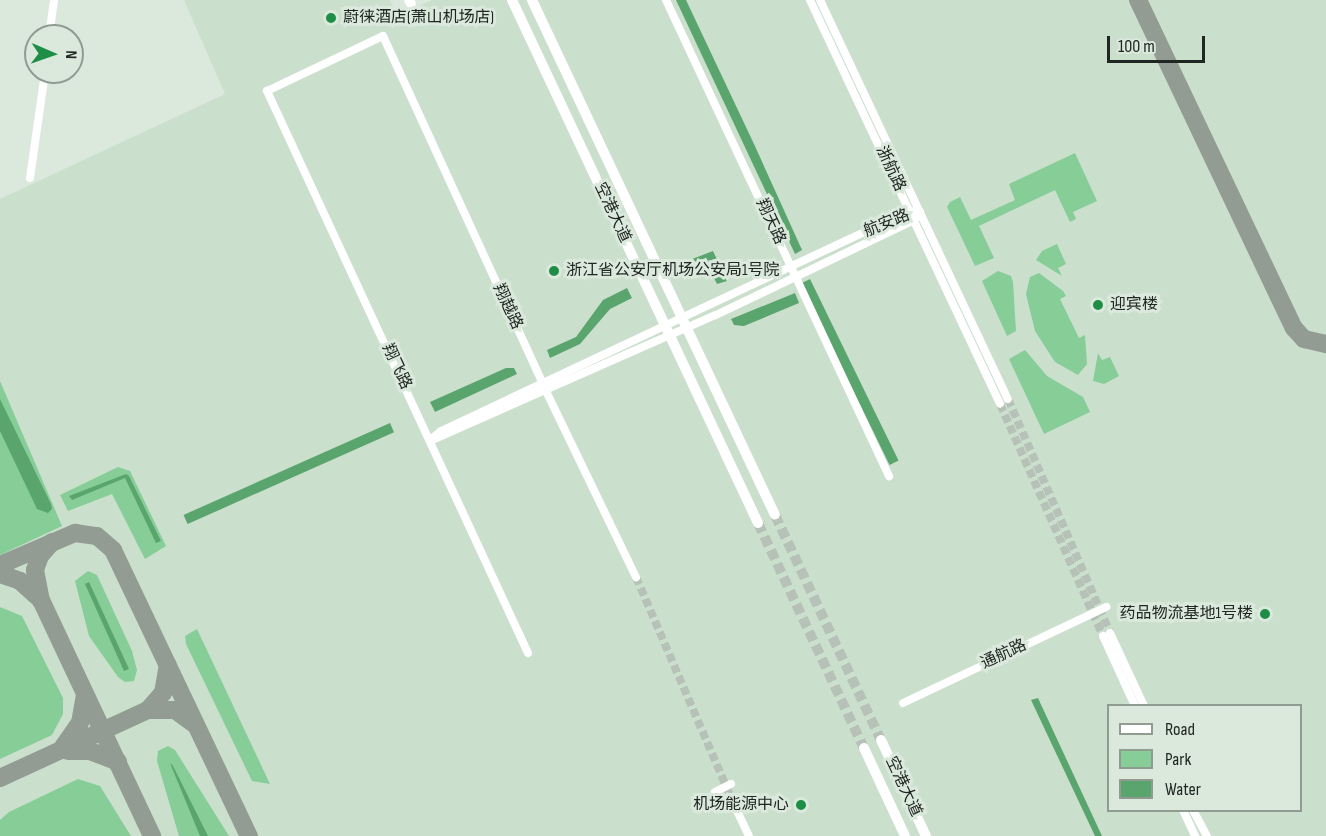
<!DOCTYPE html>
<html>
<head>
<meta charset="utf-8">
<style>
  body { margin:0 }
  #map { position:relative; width:1326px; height:836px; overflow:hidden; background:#dbe9dd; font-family:"Sofia Sans Condensed","Noto Sans SC",sans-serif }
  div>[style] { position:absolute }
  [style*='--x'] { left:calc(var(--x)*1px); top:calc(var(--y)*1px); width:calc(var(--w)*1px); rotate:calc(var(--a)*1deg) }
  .built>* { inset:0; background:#cbdfcd }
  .green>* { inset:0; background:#87cd97 }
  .water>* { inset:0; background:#5aa56d; transform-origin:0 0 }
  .taxiway>* { height:18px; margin:-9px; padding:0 9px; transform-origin:9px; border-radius:9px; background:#929c93 }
  .street-tunnel>* { height:8px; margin-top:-4px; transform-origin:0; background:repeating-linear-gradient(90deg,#b6c2b7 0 8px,transparent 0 12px) }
  .secondary-tunnel>* { height:10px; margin-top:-5px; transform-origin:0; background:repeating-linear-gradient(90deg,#b6c2b7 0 10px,transparent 0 15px) }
  .street>* { height:8px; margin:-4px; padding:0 4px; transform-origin:4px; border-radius:4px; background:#fff }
  .secondary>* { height:10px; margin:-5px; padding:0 5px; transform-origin:5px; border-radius:5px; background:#fff }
  .dots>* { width:16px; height:16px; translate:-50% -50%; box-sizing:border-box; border:3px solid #dbe9dd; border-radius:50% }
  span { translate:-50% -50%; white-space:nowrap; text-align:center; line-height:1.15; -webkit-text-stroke:6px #dbe9dd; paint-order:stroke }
  .poi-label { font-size:16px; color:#202621 }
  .left { translate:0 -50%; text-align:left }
  .right { translate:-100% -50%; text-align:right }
  .street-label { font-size:16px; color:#202621 }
  .legend { position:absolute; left:1107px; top:704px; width:195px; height:108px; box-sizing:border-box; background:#dbe9dd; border:2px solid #909b92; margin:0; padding:8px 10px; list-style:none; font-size:18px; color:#202621 }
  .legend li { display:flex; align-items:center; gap:12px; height:30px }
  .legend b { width:30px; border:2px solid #909b92 }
  .north { position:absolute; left:24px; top:24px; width:60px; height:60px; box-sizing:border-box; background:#dbe9dd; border:2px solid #909b92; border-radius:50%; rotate:92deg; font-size:16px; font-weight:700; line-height:24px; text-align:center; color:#202621 }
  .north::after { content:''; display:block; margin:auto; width:21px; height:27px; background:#1e8e47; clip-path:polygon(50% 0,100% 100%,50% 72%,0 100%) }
  .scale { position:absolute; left:1107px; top:36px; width:98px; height:27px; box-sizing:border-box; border:3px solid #202621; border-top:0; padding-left:8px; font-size:18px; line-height:21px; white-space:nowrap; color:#202621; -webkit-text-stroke:4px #dbe9dd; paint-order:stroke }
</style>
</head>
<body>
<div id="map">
  <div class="built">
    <i style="clip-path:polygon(evenodd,184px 0,390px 0,398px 16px,432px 0,1326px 0,1326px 836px,0 836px,0 199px,225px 94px,184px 0,1108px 706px,1300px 706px,1300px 810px,1108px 810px,1108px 706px)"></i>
  </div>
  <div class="green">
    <i style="clip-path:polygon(1075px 153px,1097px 201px,1073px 212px,1076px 219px,1070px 222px,1055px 190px,979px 226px,994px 258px,975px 266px,947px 207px,950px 202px,960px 197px,971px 220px,1015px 200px,1009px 184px)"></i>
    <i style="clip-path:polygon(1057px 244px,1066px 264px,1058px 268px,1062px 276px,1036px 260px,1042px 251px)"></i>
    <i style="clip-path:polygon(998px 271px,1011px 276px,1013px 282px,1016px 331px,1007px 336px,982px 281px)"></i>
    <i style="clip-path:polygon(1039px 273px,1063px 291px,1066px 296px,1060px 299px,1079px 338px,1085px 335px,1087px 364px,1078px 375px,1055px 362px,1035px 331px,1026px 294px,1030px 277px)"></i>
    <i style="clip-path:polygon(1025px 350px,1047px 376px,1083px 397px,1090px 412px,1044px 434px,1009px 359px)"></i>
    <i style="clip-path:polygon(1098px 353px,1102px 360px,1110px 357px,1119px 376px,1104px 384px,1093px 381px)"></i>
    <i style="clip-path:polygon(0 381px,62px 526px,0 555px)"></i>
    <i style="clip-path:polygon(118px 467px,130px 471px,166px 546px,145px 559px,112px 494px,68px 511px,60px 495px)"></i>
    <i style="clip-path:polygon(88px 571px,97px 575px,132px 651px,137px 670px,134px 681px,125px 682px,118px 677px,89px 636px,75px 581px)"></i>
    <i style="clip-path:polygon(0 607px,22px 616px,63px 698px,63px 714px,52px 735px,0 759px)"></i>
    <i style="clip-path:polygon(197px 629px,270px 784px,252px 781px,186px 644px,185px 636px)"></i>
    <i style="clip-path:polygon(168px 746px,175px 750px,229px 836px,179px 836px,157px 761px,158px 751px)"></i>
    <i style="clip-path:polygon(78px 779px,100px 786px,131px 836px,0 836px,0 820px,9px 812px)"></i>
  </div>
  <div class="water">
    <i style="clip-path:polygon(676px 0,686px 0,754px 144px,802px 250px,795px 254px)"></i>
    <i style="clip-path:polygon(713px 251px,727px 281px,717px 284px,708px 266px,677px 274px,674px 266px)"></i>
    <i style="left:810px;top:279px;width:202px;height:10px;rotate:64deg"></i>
    <i style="clip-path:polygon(627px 288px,632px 298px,610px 309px,580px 344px,550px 358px,547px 350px,576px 337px,603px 300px)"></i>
    <i style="clip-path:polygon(795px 293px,799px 303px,744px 326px,734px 325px,731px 319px)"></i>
    <i style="clip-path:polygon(506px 368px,514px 368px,517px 374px,435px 412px,430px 402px)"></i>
    <i style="clip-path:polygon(0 399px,51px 504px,52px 509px,48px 513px,37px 509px,0 431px)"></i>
    <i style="left:390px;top:423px;width:10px;height:226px;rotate:66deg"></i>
    <i style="clip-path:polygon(126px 474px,129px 476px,161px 541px,156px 543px,125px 478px,72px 500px,69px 496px)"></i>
    <i style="clip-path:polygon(89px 582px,129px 669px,124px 671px,85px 584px)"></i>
    <i style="clip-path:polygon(1038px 698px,1102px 836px,1095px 836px,1031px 700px)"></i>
    <i style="clip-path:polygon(170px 763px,173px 766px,208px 836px,200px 836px)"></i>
  </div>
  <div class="taxiway">
    <i style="--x:1138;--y:0;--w:363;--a:64.6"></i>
    <i style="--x:1294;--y:328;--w:15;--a:48"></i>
    <i style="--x:1304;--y:339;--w:23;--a:13"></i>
    <i style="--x:52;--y:542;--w:18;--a:131"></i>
    <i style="--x:40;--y:556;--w:15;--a:110"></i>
    <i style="--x:35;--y:570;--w:31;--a:79"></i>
    <i style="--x:41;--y:600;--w:261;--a:64.8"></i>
    <i style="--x:0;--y:565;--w:82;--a:-23.1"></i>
    <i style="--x:75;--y:533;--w:22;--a:8"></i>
    <i style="--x:97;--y:536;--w:21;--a:41"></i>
    <i style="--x:113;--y:550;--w:317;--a:64.6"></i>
    <i style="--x:0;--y:574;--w:21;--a:19"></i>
    <i style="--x:20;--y:581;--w:27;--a:42"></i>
    <i style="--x:148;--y:710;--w:23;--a:-49"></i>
    <i style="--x:163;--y:693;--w:28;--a:-80"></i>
    <i style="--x:63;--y:747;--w:29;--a:-55"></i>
    <i style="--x:80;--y:723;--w:29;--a:-80"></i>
    <i style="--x:68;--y:751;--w:22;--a:0"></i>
    <i style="--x:90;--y:751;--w:30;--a:21"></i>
    <i style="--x:0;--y:778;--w:163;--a:-24.7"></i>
    <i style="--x:148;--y:710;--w:27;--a:0"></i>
    <i style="--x:175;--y:710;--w:24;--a:36"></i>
  </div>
  <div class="street-tunnel">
    <i style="--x:1008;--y:399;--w:255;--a:66.4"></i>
    <i style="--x:1000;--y:404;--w:254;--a:66.1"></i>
    <i style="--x:636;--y:577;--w:241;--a:66.7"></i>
  </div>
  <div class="secondary-tunnel">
    <i style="--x:775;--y:515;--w:249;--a:64.8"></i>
    <i style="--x:758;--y:523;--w:249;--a:64.8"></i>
  </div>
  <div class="street">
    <i style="--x:666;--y:0;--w:526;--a:64.9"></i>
    <i style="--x:810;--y:0;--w:446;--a:64.8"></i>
    <i style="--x:820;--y:0;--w:441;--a:64.8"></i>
    <i style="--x:49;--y:36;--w:36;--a:-82"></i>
    <i style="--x:30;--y:178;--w:107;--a:-81.9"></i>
    <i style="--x:430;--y:440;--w:14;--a:-39"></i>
    <i style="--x:441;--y:431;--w:517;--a:-25.18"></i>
    <i style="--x:909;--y:211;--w:11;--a:5"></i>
    <i style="--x:432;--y:440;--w:310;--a:-23.8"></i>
    <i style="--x:716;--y:315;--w:220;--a:-25.6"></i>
    <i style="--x:914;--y:220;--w:10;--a:-53"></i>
    <i style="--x:1110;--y:633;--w:81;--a:65"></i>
    <i style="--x:1103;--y:636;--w:77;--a:65.4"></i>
    <i style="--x:528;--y:653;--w:620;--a:-114.91"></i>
    <i style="--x:267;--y:91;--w:128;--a:-25.4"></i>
    <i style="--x:383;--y:36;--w:391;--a:65.3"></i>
    <i style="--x:546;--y:391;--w:207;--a:64.2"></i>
    <i style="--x:903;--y:703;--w:225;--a:-25.3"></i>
    <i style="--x:715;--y:792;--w:18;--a:-27"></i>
    <i style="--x:731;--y:798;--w:42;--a:64.7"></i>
    <i style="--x:1183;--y:810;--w:29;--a:65"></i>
    <i style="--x:1193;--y:810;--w:30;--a:62"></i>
  </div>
  <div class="secondary">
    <i style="--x:409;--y:0;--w:4;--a:63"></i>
    <i style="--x:512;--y:0;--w:578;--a:64.81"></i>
    <i style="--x:532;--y:0;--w:569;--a:64.74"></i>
    <i style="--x:881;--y:740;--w:106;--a:64.9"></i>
    <i style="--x:864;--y:748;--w:97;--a:65"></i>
  </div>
  <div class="dots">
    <i style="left:331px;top:18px;background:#1e8e47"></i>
    <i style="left:554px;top:271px;background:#1e8e47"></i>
    <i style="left:1098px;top:305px;background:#1e8e47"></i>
    <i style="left:1265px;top:614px;background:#1e8e47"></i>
    <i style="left:801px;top:805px;background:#1e8e47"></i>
  </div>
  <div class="poi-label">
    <span class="left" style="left:343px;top:18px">蔚徕酒店(萧山机场店)</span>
    <span class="left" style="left:566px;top:271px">浙江省公安厅机场公安局1号院</span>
    <span class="left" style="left:1110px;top:305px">迎宾楼</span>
    <span class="right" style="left:1253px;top:614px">药品物流基地1号楼</span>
    <span class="right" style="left:789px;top:805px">机场能源中心</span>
  </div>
  <div class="street-label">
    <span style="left:890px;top:169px;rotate:65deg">浙航路</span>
    <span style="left:612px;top:213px;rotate:65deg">空港大道</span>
    <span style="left:770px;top:222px;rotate:65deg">翔天路</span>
    <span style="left:887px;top:224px;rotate:-22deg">航安路</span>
    <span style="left:507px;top:307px;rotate:65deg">翔越路</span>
    <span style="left:396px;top:367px;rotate:65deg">翔飞路</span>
    <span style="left:1004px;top:655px;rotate:-25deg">通航路</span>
    <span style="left:903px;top:787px;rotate:65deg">空港大道</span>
  </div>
  <ul class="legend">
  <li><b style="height:8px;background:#fff"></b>Road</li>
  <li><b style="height:16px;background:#87cd97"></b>Park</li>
  <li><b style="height:16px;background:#5aa56d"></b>Water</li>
  </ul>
  <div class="north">N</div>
  <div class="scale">100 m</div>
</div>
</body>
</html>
